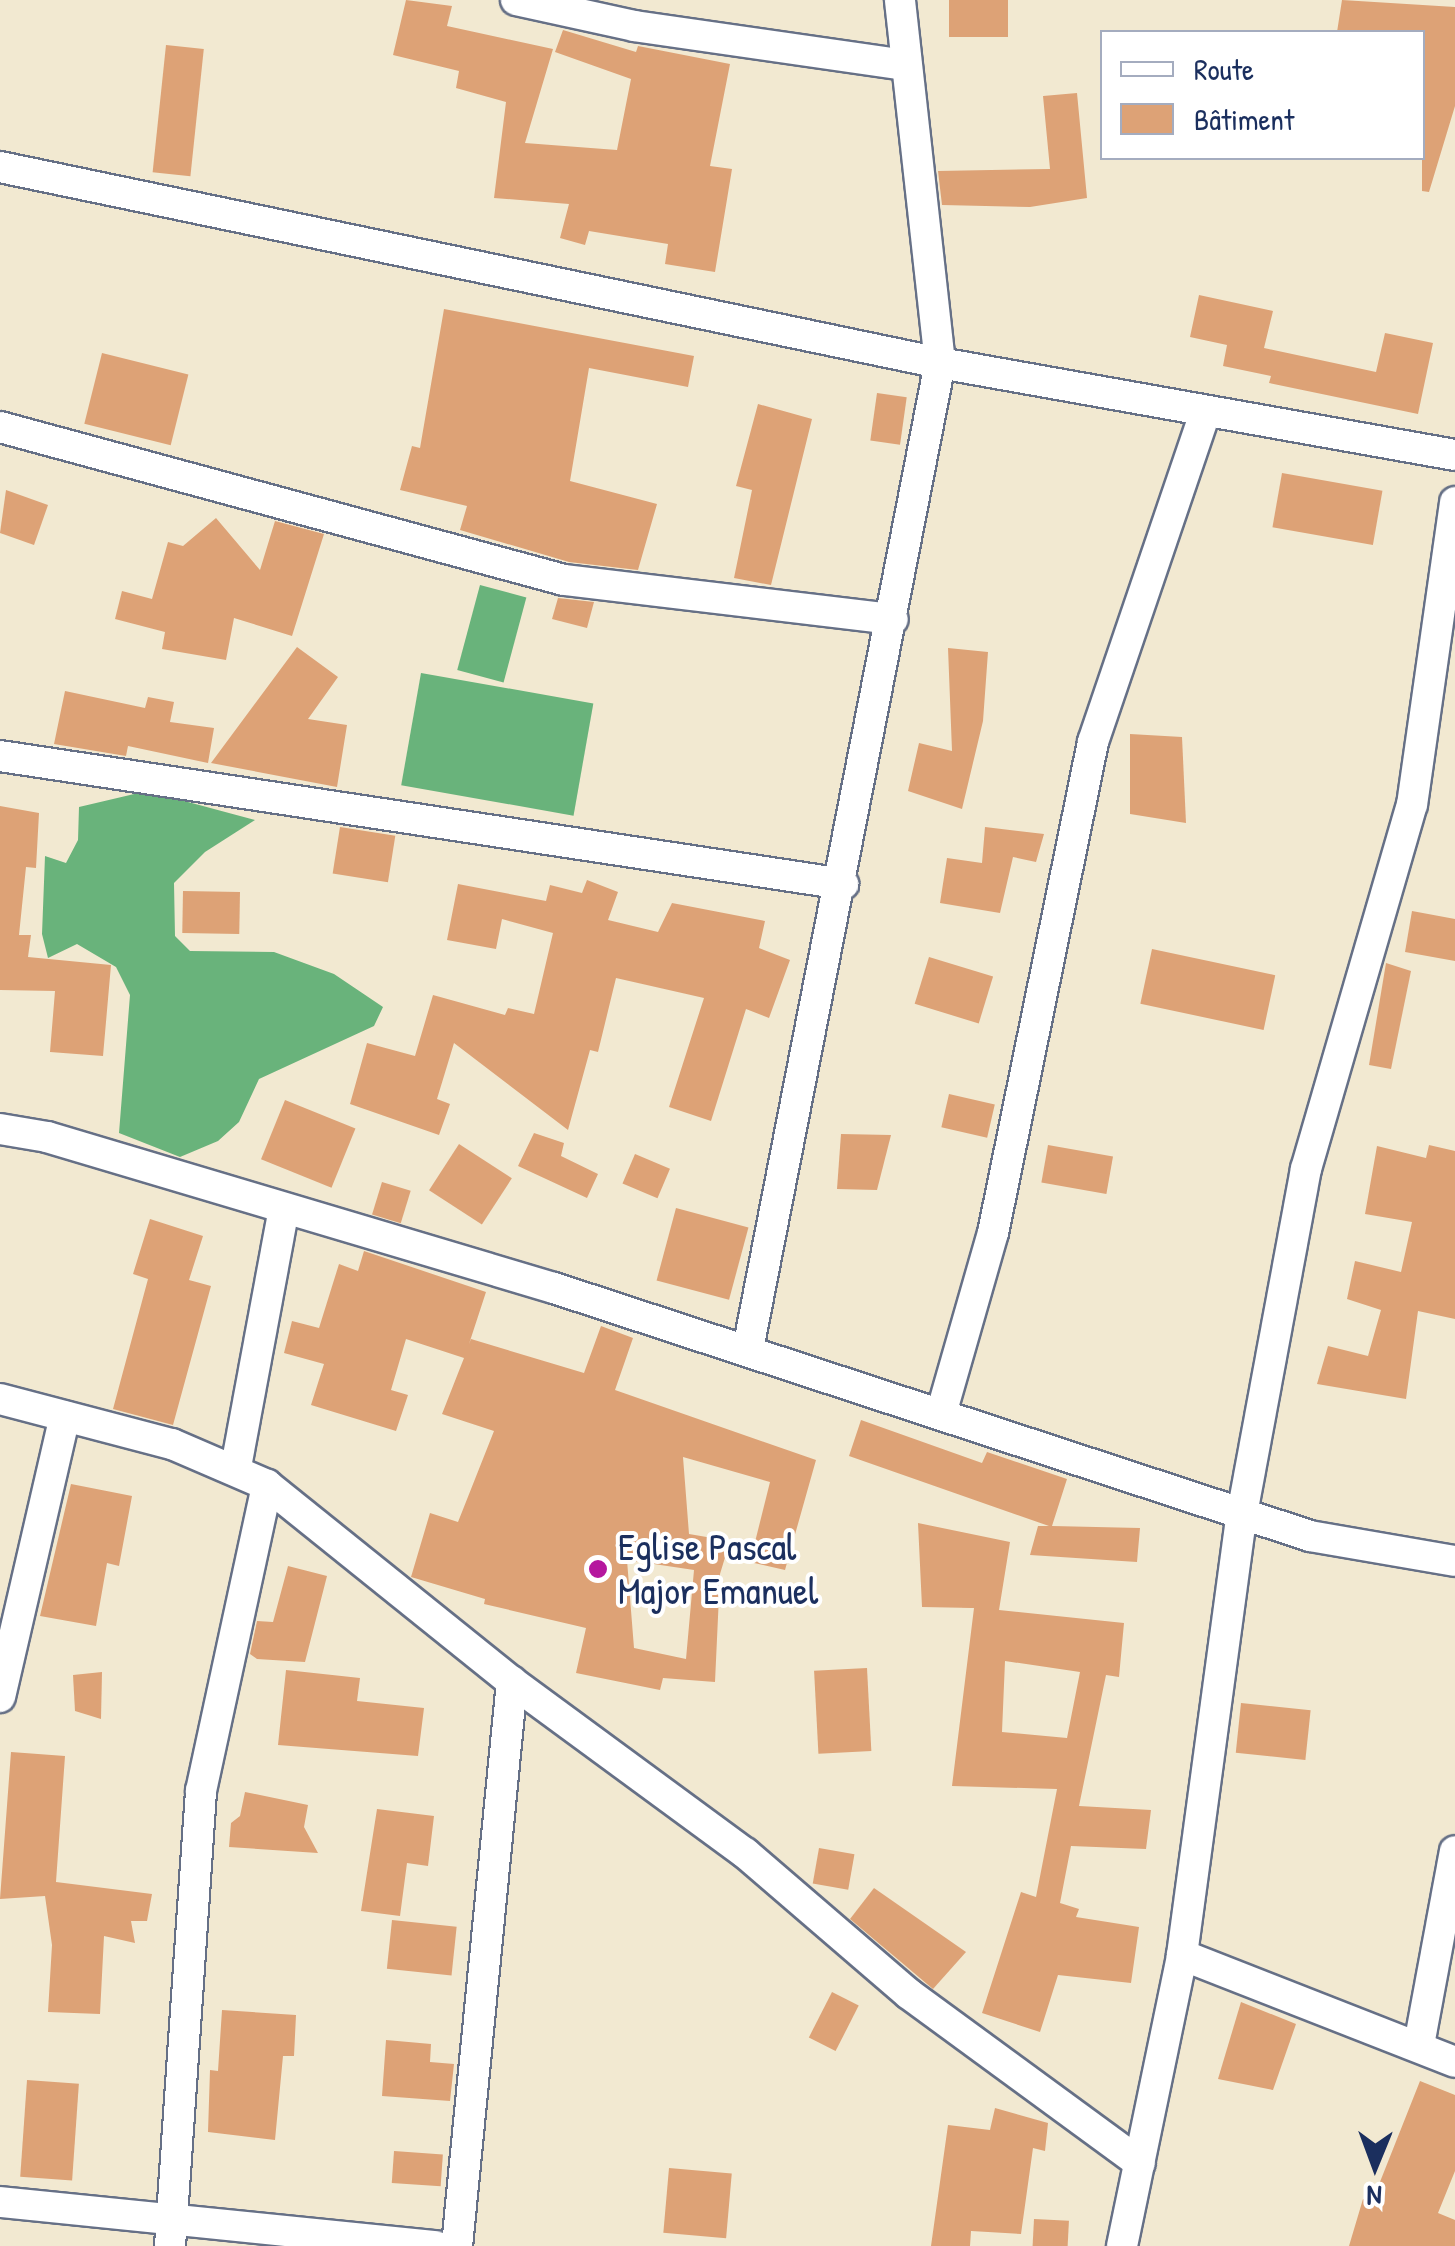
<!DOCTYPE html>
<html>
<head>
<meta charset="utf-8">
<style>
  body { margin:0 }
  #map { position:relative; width:1455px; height:2246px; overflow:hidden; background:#f2e9d1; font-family:"Patrick Hand",sans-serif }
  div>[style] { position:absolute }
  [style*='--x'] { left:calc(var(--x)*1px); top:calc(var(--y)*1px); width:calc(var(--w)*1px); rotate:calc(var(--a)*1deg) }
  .forest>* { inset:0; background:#69b37b; transform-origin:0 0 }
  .building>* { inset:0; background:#dda276; transform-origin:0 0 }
  .roads { filter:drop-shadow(2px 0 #667086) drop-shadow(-2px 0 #667086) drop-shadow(0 2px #667086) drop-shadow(0 -2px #667086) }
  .street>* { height:30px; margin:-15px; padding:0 15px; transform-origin:15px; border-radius:15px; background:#fff }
  .dots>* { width:28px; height:28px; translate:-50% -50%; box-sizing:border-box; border:5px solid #fff; border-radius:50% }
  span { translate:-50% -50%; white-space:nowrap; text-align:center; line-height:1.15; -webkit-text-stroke:8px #fff; paint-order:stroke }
  .poi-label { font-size:38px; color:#1b2f5e }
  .left { translate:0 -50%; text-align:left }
  .legend { position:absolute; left:1100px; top:30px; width:325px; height:130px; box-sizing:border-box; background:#fff; border:2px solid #a4acbf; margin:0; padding:12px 18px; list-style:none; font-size:30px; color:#1b2f5e }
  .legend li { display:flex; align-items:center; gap:20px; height:50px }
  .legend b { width:50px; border:2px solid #a4acbf }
  .north { position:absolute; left:1325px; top:2116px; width:100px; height:100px; -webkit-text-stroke:8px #fff; paint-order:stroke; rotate:181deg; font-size:28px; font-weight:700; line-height:40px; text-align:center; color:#1b2f5e }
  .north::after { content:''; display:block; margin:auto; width:35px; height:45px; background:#1b2f5e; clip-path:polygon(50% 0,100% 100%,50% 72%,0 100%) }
</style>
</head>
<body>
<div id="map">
  <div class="forest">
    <i style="left:480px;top:585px;width:48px;height:88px;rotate:15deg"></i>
    <i style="left:421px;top:673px;width:175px;height:114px;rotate:10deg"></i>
    <i style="clip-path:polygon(147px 791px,255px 820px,205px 852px,174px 883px,175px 936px,190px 951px,274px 952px,334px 974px,383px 1007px,374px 1026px,259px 1079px,239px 1122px,218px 1141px,180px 1157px,119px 1133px,130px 995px,116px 967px,77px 944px,48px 958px,42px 934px,45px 856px,66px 863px,78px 840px,79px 807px)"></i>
  </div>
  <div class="building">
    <i style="clip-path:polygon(406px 0,452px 6px,447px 26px,553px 49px,525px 143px,617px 150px,631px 79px,555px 52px,563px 30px,636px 52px,638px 46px,730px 64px,710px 166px,732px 169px,715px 272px,665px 264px,668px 244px,589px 231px,585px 245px,560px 238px,569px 204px,494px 198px,506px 102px,456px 88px,459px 71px,393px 55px)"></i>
    <i style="left:949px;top:0;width:59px;height:37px"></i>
    <i style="clip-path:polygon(1342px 0,1455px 7px,1455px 106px,1429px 192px,1422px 191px,1422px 32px,1337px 32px)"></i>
    <i style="left:166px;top:45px;width:38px;height:128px;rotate:6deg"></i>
    <i style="clip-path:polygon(1077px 93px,1087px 198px,1030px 207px,942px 205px,938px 171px,1050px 169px,1043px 96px)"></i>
    <i style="clip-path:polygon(1199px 295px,1273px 311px,1264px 348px,1376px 372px,1385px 333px,1433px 343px,1418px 414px,1269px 383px,1271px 376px,1223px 366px,1227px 345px,1190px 337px)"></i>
    <i style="clip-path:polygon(444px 309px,694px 356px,688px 387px,589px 368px,570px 481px,657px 504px,638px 570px,569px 562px,460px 530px,467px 506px,400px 490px,412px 446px,420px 448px)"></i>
    <i style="left:102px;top:353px;width:89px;height:73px;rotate:14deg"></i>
    <i style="left:877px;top:393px;width:30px;height:48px;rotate:8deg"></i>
    <i style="clip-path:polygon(758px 404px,812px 419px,771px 585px,734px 578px,752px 490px,736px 486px)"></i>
    <i style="left:1282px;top:473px;width:102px;height:55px;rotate:10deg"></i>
    <i style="clip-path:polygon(6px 490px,48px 505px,34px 545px,0 533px)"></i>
    <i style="clip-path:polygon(216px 518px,260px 570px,275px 521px,324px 534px,292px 636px,234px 618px,226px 660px,162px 649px,165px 632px,115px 619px,122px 591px,152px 599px,168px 542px,183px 546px)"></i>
    <i style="clip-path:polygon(558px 598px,594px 602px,587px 628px,552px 619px)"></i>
    <i style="clip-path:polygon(297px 647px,338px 677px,308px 719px,347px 725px,337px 787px,211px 763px)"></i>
    <i style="clip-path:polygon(948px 648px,988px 652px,983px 721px,962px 809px,908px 791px,919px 743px,952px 751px)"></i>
    <i style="clip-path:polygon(65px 691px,145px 708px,148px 697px,174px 702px,170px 722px,214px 728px,208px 763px,128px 746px,126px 756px,54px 744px)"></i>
    <i style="clip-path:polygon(1130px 734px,1182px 737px,1186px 823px,1130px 814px)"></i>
    <i style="clip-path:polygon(0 806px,39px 813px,36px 868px,26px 867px,19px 935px,31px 935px,28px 957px,111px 965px,103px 1056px,50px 1052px,55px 991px,0 990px)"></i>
    <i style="left:340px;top:827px;width:56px;height:47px;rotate:9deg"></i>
    <i style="clip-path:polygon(985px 827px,1044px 834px,1036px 862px,1013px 857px,1000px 913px,940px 903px,947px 858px,982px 863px)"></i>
    <i style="clip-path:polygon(587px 880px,618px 892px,608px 920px,658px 932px,672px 903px,765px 921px,759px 948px,790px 960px,769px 1018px,746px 1009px,711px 1121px,669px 1107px,704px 998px,616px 978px,598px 1052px,590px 1050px,568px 1130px,454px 1043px,437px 1099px,450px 1104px,439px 1135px,350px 1104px,367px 1043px,415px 1056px,433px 995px,505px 1015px,508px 1008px,534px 1014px,553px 933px,502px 919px,496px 949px,447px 940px,458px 884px,546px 901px,550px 885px,582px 893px)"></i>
    <i style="left:183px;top:891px;width:57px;height:42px;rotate:1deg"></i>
    <i style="clip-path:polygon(1412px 911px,1455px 919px,1455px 961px,1405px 952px)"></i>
    <i style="left:1152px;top:949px;width:126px;height:56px;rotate:12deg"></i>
    <i style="left:929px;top:957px;width:67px;height:49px;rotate:17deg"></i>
    <i style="clip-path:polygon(1386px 963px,1411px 971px,1391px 1069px,1369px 1065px)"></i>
    <i style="left:949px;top:1094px;width:47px;height:34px;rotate:13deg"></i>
    <i style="left:285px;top:1100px;width:76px;height:64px;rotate:22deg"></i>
    <i style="clip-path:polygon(534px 1133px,564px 1143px,561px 1156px,598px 1174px,587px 1198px,518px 1166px)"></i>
    <i style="clip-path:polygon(841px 1134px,891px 1135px,877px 1190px,837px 1189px)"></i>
    <i style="left:459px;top:1144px;width:63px;height:55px;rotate:33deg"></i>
    <i style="left:1048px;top:1145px;width:66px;height:38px;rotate:10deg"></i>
    <i style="clip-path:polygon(1429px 1145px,1455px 1151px,1455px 1319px,1418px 1311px,1406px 1399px,1317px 1384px,1328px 1346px,1368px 1356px,1381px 1310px,1347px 1299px,1355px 1261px,1401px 1272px,1412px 1222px,1365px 1214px,1377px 1146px,1426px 1158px)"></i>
    <i style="left:635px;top:1154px;width:38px;height:32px;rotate:23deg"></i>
    <i style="left:382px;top:1182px;width:30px;height:34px;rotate:17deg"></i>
    <i style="left:676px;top:1208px;width:75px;height:75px;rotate:15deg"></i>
    <i style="clip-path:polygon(150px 1219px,203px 1236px,189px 1280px,211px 1286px,173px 1425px,113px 1409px,148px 1279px,133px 1274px)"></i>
    <i style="clip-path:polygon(evenodd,364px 1251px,486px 1292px,469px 1344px,471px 1339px,584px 1373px,601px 1326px,633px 1338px,615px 1390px,816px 1460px,785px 1570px,750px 1562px,770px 1482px,683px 1457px,689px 1534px,730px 1541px,720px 1574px,715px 1682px,663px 1678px,660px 1690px,576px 1673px,586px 1628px,484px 1604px,485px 1599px,411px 1577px,430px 1513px,458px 1522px,494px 1431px,442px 1414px,464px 1358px,406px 1339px,391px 1390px,408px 1395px,396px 1431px,311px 1405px,324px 1364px,284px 1353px,292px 1321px,319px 1328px,339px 1264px,358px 1271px,364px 1251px,627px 1560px,694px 1570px,686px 1659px,634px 1648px,627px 1560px)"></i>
    <i style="clip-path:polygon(861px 1420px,982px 1463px,987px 1452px,1067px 1479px,1052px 1526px,1140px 1528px,1137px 1562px,1030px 1555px,1038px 1526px,1049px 1526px,849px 1456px)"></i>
    <i style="clip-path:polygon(71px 1484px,132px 1496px,119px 1566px,107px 1563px,96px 1626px,40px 1616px)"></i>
    <i style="clip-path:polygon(evenodd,918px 1523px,1010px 1542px,999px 1610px,1124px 1623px,1119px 1677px,1106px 1675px,1079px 1806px,1151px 1810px,1146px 1849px,1071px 1846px,1060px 1903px,1079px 1909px,1076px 1917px,1139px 1927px,1131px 1983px,1058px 1975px,1040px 2032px,982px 2013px,1021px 1892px,1036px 1897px,1057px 1789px,952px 1786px,974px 1608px,922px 1607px,918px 1523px,1005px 1661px,1080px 1672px,1067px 1738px,1002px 1732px,1005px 1661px)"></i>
    <i style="clip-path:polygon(288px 1566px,327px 1576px,305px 1662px,257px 1659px,250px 1654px,257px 1621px,273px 1622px)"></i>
    <i style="left:867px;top:1668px;width:83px;height:53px;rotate:87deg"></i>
    <i style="clip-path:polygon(286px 1670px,360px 1678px,357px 1701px,424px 1708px,418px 1756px,278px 1745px)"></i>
    <i style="clip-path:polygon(102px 1672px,101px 1719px,75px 1711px,73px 1675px)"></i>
    <i style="left:1241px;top:1703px;width:70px;height:50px;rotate:6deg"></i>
    <i style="clip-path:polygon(11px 1752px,65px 1756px,56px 1882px,152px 1894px,147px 1921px,131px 1921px,135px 1943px,104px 1936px,100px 2014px,48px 2012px,52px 1945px,45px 1896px,0 1899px)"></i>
    <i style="clip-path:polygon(245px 1792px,308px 1805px,304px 1827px,318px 1853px,229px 1847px,231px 1823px,240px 1816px)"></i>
    <i style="clip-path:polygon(377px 1809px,434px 1816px,428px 1866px,407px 1863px,400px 1916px,361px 1911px)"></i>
    <i style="left:819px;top:1848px;width:36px;height:36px;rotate:10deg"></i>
    <i style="clip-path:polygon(874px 1888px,966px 1952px,933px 1989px,850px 1919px)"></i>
    <i style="left:392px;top:1920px;width:65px;height:49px;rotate:6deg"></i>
    <i style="left:832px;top:1992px;width:30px;height:51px;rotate:27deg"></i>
    <i style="clip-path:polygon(1241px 2002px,1296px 2024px,1273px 2090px,1218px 2079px)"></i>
    <i style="clip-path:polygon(222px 2010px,296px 2015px,294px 2056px,283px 2056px,275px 2140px,208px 2132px,210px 2070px,218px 2071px)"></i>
    <i style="clip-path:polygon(386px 2040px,431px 2044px,430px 2062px,454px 2064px,450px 2101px,382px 2096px)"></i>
    <i style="left:27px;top:2080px;width:52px;height:97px;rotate:4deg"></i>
    <i style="clip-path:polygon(1420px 2081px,1455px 2095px,1455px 2171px,1438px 2213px,1455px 2220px,1455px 2246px,1349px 2246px,1363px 2199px,1372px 2202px)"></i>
    <i style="clip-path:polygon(995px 2108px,1048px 2123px,1045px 2151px,1033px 2148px,1021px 2234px,971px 2231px,970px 2246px,931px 2246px,948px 2125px,990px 2130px)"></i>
    <i style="left:394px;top:2151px;width:49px;height:32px;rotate:4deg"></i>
    <i style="left:669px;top:2168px;width:63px;height:65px;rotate:5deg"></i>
    <i style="left:1034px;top:2219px;width:35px;height:27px;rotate:3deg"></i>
  </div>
  <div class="roads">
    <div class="street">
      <i style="--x:516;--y:0;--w:121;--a:12.4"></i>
      <i style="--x:634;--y:26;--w:274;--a:8.2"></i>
      <i style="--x:0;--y:167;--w:960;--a:11.78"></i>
      <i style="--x:940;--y:363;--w:523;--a:10.13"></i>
      <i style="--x:0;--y:427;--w:584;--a:15.18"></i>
      <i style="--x:564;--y:580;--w:331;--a:6.8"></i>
      <i style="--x:0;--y:756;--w:853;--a:8.63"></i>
      <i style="--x:0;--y:1129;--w:48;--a:9.7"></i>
      <i style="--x:47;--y:1137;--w:529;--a:16.59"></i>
      <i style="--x:554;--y:1288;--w:796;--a:18.16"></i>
      <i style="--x:1310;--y:1536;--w:147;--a:9.8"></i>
      <i style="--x:748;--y:1349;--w:1005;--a:-78.98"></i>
      <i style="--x:940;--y:363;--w:365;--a:-96.3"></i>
      <i style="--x:0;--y:1399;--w:178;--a:14.7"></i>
      <i style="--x:172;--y:1444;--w:103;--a:23.3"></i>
      <i style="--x:267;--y:1485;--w:314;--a:38.8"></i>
      <i style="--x:512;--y:1682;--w:289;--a:36.3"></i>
      <i style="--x:745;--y:1853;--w:216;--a:40.7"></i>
      <i style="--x:909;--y:1994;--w:286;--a:36.2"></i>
      <i style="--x:941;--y:1414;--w:188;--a:-74"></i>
      <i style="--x:993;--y:1233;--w:501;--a:-78.49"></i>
      <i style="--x:1093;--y:742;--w:348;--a:-71.2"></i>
      <i style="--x:236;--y:1467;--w:263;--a:-79.5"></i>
      <i style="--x:0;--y:1697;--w:288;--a:-77"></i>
      <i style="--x:1182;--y:1955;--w:293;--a:21.4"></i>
      <i style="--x:1419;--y:2045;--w:197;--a:-79.5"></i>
      <i style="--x:0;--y:2202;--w:438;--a:5.8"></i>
      <i style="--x:170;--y:2246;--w:456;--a:-86.1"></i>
      <i style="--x:201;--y:1791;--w:313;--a:-77.8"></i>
      <i style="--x:457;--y:2246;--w:567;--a:-84.43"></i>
      <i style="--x:1122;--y:2246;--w:297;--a:-78.3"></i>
      <i style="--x:1182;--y:1955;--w:445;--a:-82.3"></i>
      <i style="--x:1242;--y:1514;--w:351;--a:-79.5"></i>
      <i style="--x:1306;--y:1169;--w:379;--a:-73.8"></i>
      <i style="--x:1412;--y:805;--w:306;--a:-81.9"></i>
    </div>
  </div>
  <div class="dots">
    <i style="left:598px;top:1569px;background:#b5179e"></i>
  </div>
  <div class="poi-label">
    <span class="left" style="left:618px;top:1569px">Eglise Pascal<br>Major Emanuel</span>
  </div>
  <ul class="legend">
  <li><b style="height:12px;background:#fff"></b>Route</li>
  <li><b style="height:28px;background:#dda276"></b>Bâtiment</li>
  </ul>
  <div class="north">N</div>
</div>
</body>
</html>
